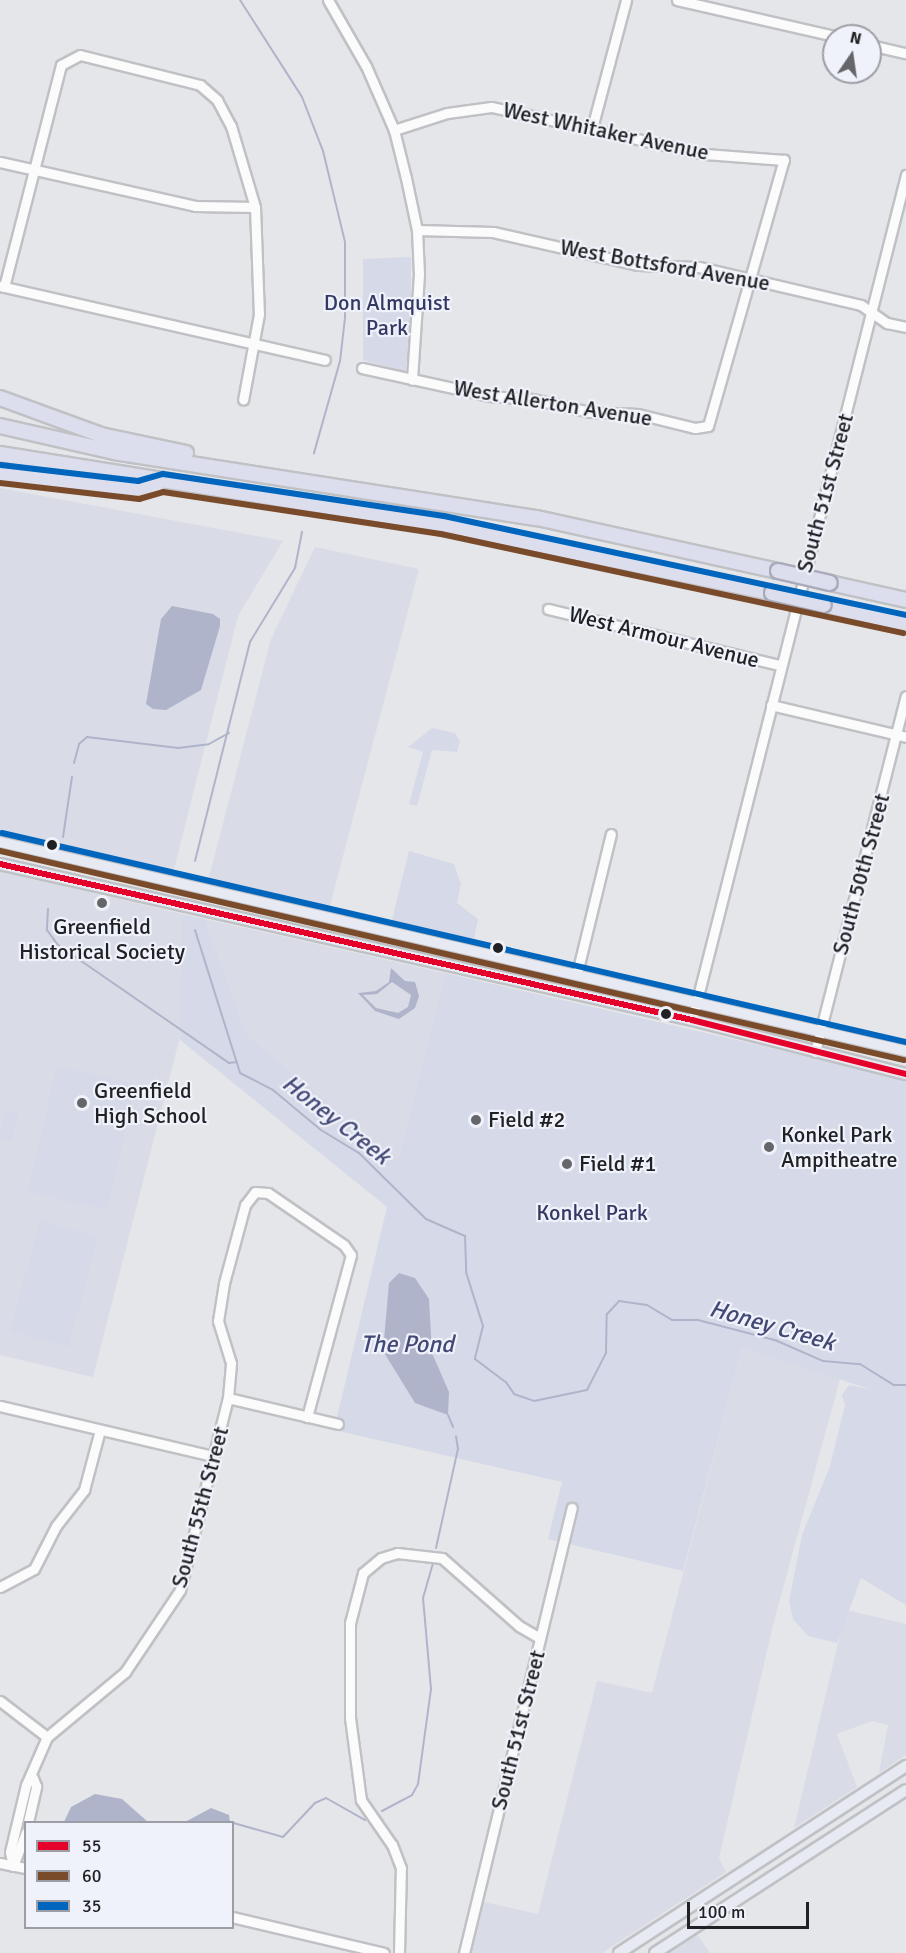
<!DOCTYPE html>
<html>
<head>
<meta charset="utf-8">
<style>
  body { margin:0 }
  #map { position:relative; width:906px; height:1953px; overflow:hidden; background:#e5e6ea; font-family:Signika,sans-serif }
  div>[style] { position:absolute }
  [style*='--x'] { left:calc(var(--x)*1px); top:calc(var(--y)*1px); width:calc(var(--w)*1px); rotate:calc(var(--a)*1deg) }
  .built>* { inset:0; background:#d9dbe6 }
  .green>* { inset:0; background:#d6d9e7; transform-origin:0 0 }
  .water>* { inset:0; background:#b0b4ca }
  .stream>* { height:2px; margin:-1px; padding:0 1px; transform-origin:1px; border-radius:1px; background:#b0b4ca }
  .roads { filter:drop-shadow(2px 0 #c0c1c5) drop-shadow(-2px 0 #c0c1c5) drop-shadow(0 2px #c0c1c5) drop-shadow(0 -2px #c0c1c5) }
  .minor>* { height:9px; margin:-4.5px; padding:0 4.5px; transform-origin:4.5px; border-radius:4.5px; background:#fbfbfc }
  .major>* { height:10px; margin:-5px; padding:0 5px; transform-origin:5px; border-radius:5px; background:#e8eaf3 }
  .highway>* { height:14px; margin:-7px; padding:0 7px; transform-origin:7px; border-radius:7px; background:#dddeed }
  .bridges { filter:drop-shadow(2px 0 #a9abbb) drop-shadow(-2px 0 #a9abbb) drop-shadow(0 2px #a9abbb) drop-shadow(0 -2px #a9abbb) }
  .highway-bridge>* { height:14px; margin:-7px; padding:0 7px; transform-origin:7px; border-radius:7px; background:#dddeed }
  .bus-1>* { height:6px; margin:-3px; padding:0 3px; transform-origin:3px; border-radius:3px; background:#e4002b }
  .bus-2>* { height:6px; margin:-3px; padding:0 3px; transform-origin:3px; border-radius:3px; background:#7a4b2a }
  .bus-3>* { height:6px; margin:-3px; padding:0 3px; transform-origin:3px; border-radius:3px; background:#0065bd }
  .dots>* { width:16px; height:16px; translate:-50% -50%; box-sizing:border-box; border:3px solid #f0f2fb; border-radius:50% }
  span { translate:-50% -50%; white-space:nowrap; text-align:center; line-height:1.15; -webkit-text-stroke:4.5px #f0f2fb; paint-order:stroke }
  .street-label { font-size:22px; color:#202124 }
  .park-label { font-size:22px; color:#333963 }
  .poi-label { font-size:22px; color:#202124 }
  .left { translate:0 -50%; text-align:left }
  .water-label { font-size:24px; color:#424974; font-style:italic }
  .legend { position:absolute; left:24px; top:1821px; width:210px; height:108px; box-sizing:border-box; background:#f0f2fb; border:2px solid #9d9ea5; margin:0; padding:8px 10px; list-style:none; font-size:18px; color:#202124 }
  .legend li { display:flex; align-items:center; gap:12px; height:30px }
  .legend b { width:30px; border:2px solid #9d9ea5 }
  .north { position:absolute; left:822px; top:24px; width:60px; height:60px; box-sizing:border-box; background:#f0f2fb; border:2px solid #9d9ea5; border-radius:50%; rotate:13deg; font-size:16px; font-weight:700; line-height:24px; text-align:center; color:#202124 }
  .north::after { content:''; display:block; margin:auto; width:21px; height:27px; background:#656669; clip-path:polygon(50% 0,100% 100%,50% 72%,0 100%) }
  .scale { position:absolute; left:687px; top:1902px; width:122px; height:27px; box-sizing:border-box; border:3px solid #202124; border-top:0; padding-left:8px; font-size:18px; line-height:21px; white-space:nowrap; color:#202124; -webkit-text-stroke:4px #f0f2fb; paint-order:stroke }
</style>
</head>
<body>
<div id="map">
  <div class="built">
    <i style="clip-path:polygon(0 488px,283px 541px,238px 616px,173px 873px,0 834px)"></i>
    <i style="clip-path:polygon(315px 547px,419px 569px,329px 909px,208px 881px,271px 639px)"></i>
    <i style="clip-path:polygon(0 871px,182px 914px,183px 1025px,93px 1377px,0 1355px)"></i>
    <i style="clip-path:polygon(205px 919px,445px 973px,398px 1159px,247px 1035px)"></i>
    <i style="clip-path:polygon(742px 1348px,840px 1379px,773px 1625px,719px 1858px,726px 1872px,602px 1953px,472px 1953px,484px 1902px,538px 1914px,597px 1681px,652px 1693px)"></i>
    <i style="clip-path:polygon(846px 1610px,906px 1624px,906px 1755px,879px 1773px,888px 1725px,872px 1721px,837px 1734px,857px 1787px,794px 1828px)"></i>
    <i style="clip-path:polygon(697px 1934px,710px 1953px,668px 1953px)"></i>
  </div>
  <div class="green">
    <i style="clip-path:polygon(411px 257px,411px 338px,405px 371px,363px 360px,363px 259px)"></i>
    <i style="clip-path:polygon(432px 728px,455px 733px,460px 741px,457px 752px,432px 750px,417px 806px,409px 804px,423px 752px,408px 747px)"></i>
    <i style="clip-path:polygon(409px 851px,454px 864px,461px 884px,457px 903px,478px 919px,474px 939px,392px 920px)"></i>
    <i style="clip-path:polygon(182px 914px,205px 919px,247px 1035px,398px 1159px,445px 973px,906px 1079px,906px 1605px,861px 1578px,837px 1643px,808px 1636px,793px 1619px,789px 1601px,802px 1535px,830px 1466px,845px 1405px,842px 1395px,849px 1385px,873px 1390px,742px 1348px,683px 1571px,548px 1539px,562px 1482px,334px 1430px,387px 1207px,180px 1040px)"></i>
    <i style="left:57px;top:1066px;width:81px;height:129px;rotate:13deg"></i>
    <i style="clip-path:polygon(5px 1110px,18px 1113px,11px 1141px,0 1139px)"></i>
    <i style="left:40px;top:1221px;width:60px;height:114px;rotate:15deg"></i>
  </div>
  <div class="water">
    <i style="clip-path:polygon(172px 606px,213px 614px,220px 619px,220px 626px,201px 690px,166px 710px,153px 709px,146px 704px,161px 619px)"></i>
    <i style="clip-path:polygon(evenodd,391px 968px,405px 981px,415px 982px,419px 996px,415px 1008px,399px 1019px,375px 1011px,358px 993px,376px 991px,389px 982px,391px 968px,392px 982px,411px 995px,408px 1007px,398px 1013px,376px 1008px,363px 995px,377px 994px,392px 982px)"></i>
    <i style="clip-path:polygon(399px 1273px,415px 1278px,429px 1299px,432px 1353px,449px 1392px,448px 1415px,415px 1403px,383px 1351px,389px 1283px)"></i>
    <i style="clip-path:polygon(95px 1794px,122px 1799px,148px 1822px,64px 1822px,71px 1807px)"></i>
    <i style="clip-path:polygon(211px 1808px,229px 1815px,230px 1822px,185px 1822px)"></i>
  </div>
  <div class="stream">
    <i style="--x:240;--y:0;--w:115;--a:57.4"></i>
    <i style="--x:302;--y:97;--w:58;--a:68.7"></i>
    <i style="--x:323;--y:151;--w:94;--a:76.4"></i>
    <i style="--x:345;--y:242;--w:76;--a:90"></i>
    <i style="--x:345;--y:318;--w:43;--a:96.6"></i>
    <i style="--x:340;--y:361;--w:96;--a:105.8"></i>
    <i style="--x:74;--y:763;--w:20;--a:-75"></i>
    <i style="--x:79;--y:744;--w:11;--a:-41"></i>
    <i style="--x:87;--y:737;--w:92;--a:6.9"></i>
    <i style="--x:178;--y:748;--w:31;--a:-7"></i>
    <i style="--x:209;--y:744;--w:23;--a:-29"></i>
    <i style="--x:63;--y:837;--w:61;--a:-81.5"></i>
    <i style="--x:195;--y:861;--w:226;--a:-75.9"></i>
    <i style="--x:250;--y:642;--w:87;--a:-58.7"></i>
    <i style="--x:295;--y:568;--w:37;--a:-79"></i>
    <i style="--x:48;--y:909;--w:21;--a:93"></i>
    <i style="--x:47;--y:930;--w:19;--a:54"></i>
    <i style="--x:58;--y:945;--w:208;--a:34.6"></i>
    <i style="--x:229;--y:1063;--w:8;--a:-7"></i>
    <i style="--x:195;--y:930;--w:150;--a:72.5"></i>
    <i style="--x:240;--y:1073;--w:37;--a:27"></i>
    <i style="--x:273;--y:1090;--w:62;--a:39.8"></i>
    <i style="--x:321;--y:1130;--w:44;--a:31.2"></i>
    <i style="--x:359;--y:1153;--w:94;--a:44.6"></i>
    <i style="--x:426;--y:1219;--w:43;--a:23.6"></i>
    <i style="--x:465;--y:1236;--w:36;--a:88"></i>
    <i style="--x:466;--y:1272;--w:57;--a:72.5"></i>
    <i style="--x:483;--y:1326;--w:34;--a:104"></i>
    <i style="--x:475;--y:1359;--w:39;--a:37"></i>
    <i style="--x:506;--y:1382;--w:14;--a:56"></i>
    <i style="--x:514;--y:1394;--w:21;--a:19"></i>
    <i style="--x:534;--y:1401;--w:54;--a:-11.7"></i>
    <i style="--x:587;--y:1390;--w:42;--a:-62.8"></i>
    <i style="--x:606;--y:1353;--w:39;--a:-89"></i>
    <i style="--x:607;--y:1314;--w:18;--a:-47"></i>
    <i style="--x:619;--y:1301;--w:28;--a:8"></i>
    <i style="--x:647;--y:1305;--w:29;--a:31"></i>
    <i style="--x:672;--y:1320;--w:26;--a:0"></i>
    <i style="--x:698;--y:1320;--w:80;--a:14.6"></i>
    <i style="--x:775;--y:1340;--w:52;--a:23.6"></i>
    <i style="--x:823;--y:1361;--w:37;--a:5"></i>
    <i style="--x:860;--y:1364;--w:40;--a:32"></i>
    <i style="--x:894;--y:1385;--w:12;--a:0"></i>
    <i style="--x:448;--y:1415;--w:13;--a:67"></i>
    <i style="--x:436;--y:1548;--w:101;--a:-77.5"></i>
    <i style="--x:458;--y:1449;--w:13;--a:-99"></i>
    <i style="--x:382;--y:1811;--w:34;--a:-28"></i>
    <i style="--x:412;--y:1795;--w:13;--a:-61"></i>
    <i style="--x:418;--y:1784;--w:96;--a:-82.2"></i>
    <i style="--x:431;--y:1689;--w:91;--a:-95"></i>
    <i style="--x:423;--y:1598;--w:37;--a:-74"></i>
    <i style="--x:230;--y:1822;--w:55;--a:15.8"></i>
    <i style="--x:283;--y:1837;--w:47;--a:-46.7"></i>
    <i style="--x:315;--y:1803;--w:12;--a:-24"></i>
    <i style="--x:326;--y:1798;--w:45;--a:29.4"></i>
  </div>
  <div class="roads">
    <div class="minor">
      <i style="--x:328;--y:0;--w:76;--a:60.1"></i>
      <i style="--x:366;--y:66;--w:70;--a:66.4"></i>
      <i style="--x:394;--y:130;--w:49;--a:76"></i>
      <i style="--x:406;--y:178;--w:53;--a:78.1"></i>
      <i style="--x:417;--y:230;--w:44;--a:87.4"></i>
      <i style="--x:419;--y:274;--w:106;--a:93.8"></i>
      <i style="--x:677;--y:0;--w:161;--a:12.9"></i>
      <i style="--x:870;--y:45;--w:37;--a:13"></i>
      <i style="--x:592;--y:128;--w:132;--a:-75.1"></i>
      <i style="--x:0;--y:162;--w:200;--a:12.7"></i>
      <i style="--x:195;--y:206;--w:60;--a:1"></i>
      <i style="--x:417;--y:230;--w:76;--a:1.5"></i>
      <i style="--x:493;--y:232;--w:149;--a:12.8"></i>
      <i style="--x:638;--y:265;--w:61;--a:1.9"></i>
      <i style="--x:699;--y:267;--w:166;--a:13.2"></i>
      <i style="--x:861;--y:305;--w:32;--a:35"></i>
      <i style="--x:887;--y:323;--w:19;--a:12"></i>
      <i style="--x:0;--y:286;--w:333;--a:12.8"></i>
      <i style="--x:4;--y:287;--w:229;--a:-75.6"></i>
      <i style="--x:61;--y:65;--w:21;--a:-28"></i>
      <i style="--x:80;--y:55;--w:124;--a:14"></i>
      <i style="--x:200;--y:85;--w:23;--a:41"></i>
      <i style="--x:217;--y:100;--w:30;--a:62"></i>
      <i style="--x:231;--y:126;--w:84;--a:73.5"></i>
      <i style="--x:255;--y:207;--w:107;--a:87.9"></i>
      <i style="--x:259;--y:314;--w:87;--a:100.5"></i>
      <i style="--x:362;--y:368;--w:130;--a:12.4"></i>
      <i style="--x:489;--y:396;--w:43;--a:4"></i>
      <i style="--x:532;--y:399;--w:59;--a:12.6"></i>
      <i style="--x:590;--y:412;--w:48;--a:2.4"></i>
      <i style="--x:638;--y:414;--w:59;--a:13.8"></i>
      <i style="--x:695;--y:428;--w:13;--a:-9"></i>
      <i style="--x:708;--y:426;--w:277;--a:-74.1"></i>
      <i style="--x:784;--y:160;--w:79;--a:-175.7"></i>
      <i style="--x:705;--y:154;--w:219;--a:-167.6"></i>
      <i style="--x:491;--y:107;--w:44;--a:172.2"></i>
      <i style="--x:447;--y:113;--w:56;--a:162.2"></i>
      <i style="--x:548;--y:609;--w:239;--a:13.6"></i>
      <i style="--x:771;--y:705;--w:139;--a:13.3"></i>
      <i style="--x:577;--y:973;--w:143;--a:-76.3"></i>
      <i style="--x:692;--y:1020;--w:872;--a:-75.79"></i>
      <i style="--x:815;--y:1052;--w:367;--a:-75.7"></i>
      <i style="--x:228;--y:1398;--w:113;--a:13.3"></i>
      <i style="--x:0;--y:1406;--w:219;--a:13.2"></i>
      <i style="--x:0;--y:1587;--w:38;--a:-28"></i>
      <i style="--x:34;--y:1569;--w:48;--a:-62.9"></i>
      <i style="--x:56;--y:1526;--w:46;--a:-52.1"></i>
      <i style="--x:84;--y:1490;--w:62;--a:-75.1"></i>
      <i style="--x:0;--y:1701;--w:59;--a:37.5"></i>
      <i style="--x:28;--y:1822;--w:37;--a:-77"></i>
      <i style="--x:36;--y:1786;--w:9;--a:-111"></i>
      <i style="--x:0;--y:1863;--w:26;--a:11"></i>
      <i style="--x:13;--y:1866;--w:14;--a:-102"></i>
      <i style="--x:10;--y:1852;--w:69;--a:-76.6"></i>
      <i style="--x:26;--y:1785;--w:52;--a:-66.4"></i>
      <i style="--x:47;--y:1737;--w:102;--a:-39.8"></i>
      <i style="--x:125;--y:1672;--w:99;--a:-56.1"></i>
      <i style="--x:180;--y:1590;--w:198;--a:-76"></i>
      <i style="--x:228;--y:1398;--w:35;--a:-85"></i>
      <i style="--x:231;--y:1363;--w:44;--a:-107.2"></i>
      <i style="--x:218;--y:1321;--w:38;--a:-81"></i>
      <i style="--x:224;--y:1283;--w:81;--a:-74.9"></i>
      <i style="--x:245;--y:1205;--w:16;--a:-52"></i>
      <i style="--x:255;--y:1192;--w:13;--a:4"></i>
      <i style="--x:268;--y:1193;--w:92;--a:34.4"></i>
      <i style="--x:344;--y:1245;--w:12;--a:55"></i>
      <i style="--x:351;--y:1255;--w:168;--a:105.2"></i>
      <i style="--x:13;--y:1866;--w:36;--a:-69"></i>
      <i style="--x:232;--y:1917;--w:156;--a:13.3"></i>
      <i style="--x:399;--y:1953;--w:85;--a:-88.7"></i>
      <i style="--x:401;--y:1868;--w:25;--a:-111"></i>
      <i style="--x:392;--y:1845;--w:55;--a:-124.6"></i>
      <i style="--x:361;--y:1800;--w:83;--a:-97.6"></i>
      <i style="--x:350;--y:1718;--w:95;--a:-90"></i>
      <i style="--x:350;--y:1623;--w:52;--a:-75.4"></i>
      <i style="--x:363;--y:1573;--w:23;--a:-40"></i>
      <i style="--x:381;--y:1558;--w:17;--a:-17"></i>
      <i style="--x:397;--y:1553;--w:45;--a:6.3"></i>
      <i style="--x:442;--y:1558;--w:103;--a:41.4"></i>
      <i style="--x:519;--y:1626;--w:24;--a:30"></i>
      <i style="--x:464;--y:1953;--w:458;--a:-76.4"></i>
    </div>
    <div class="major">
      <i style="--x:0;--y:842;--w:930;--a:12.99"></i>
      <i style="--x:0;--y:864;--w:709;--a:12.7"></i>
      <i style="--x:692;--y:1020;--w:221;--a:14.2"></i>
      <i style="--x:619;--y:1953;--w:343;--a:-33.1"></i>
      <i style="--x:655;--y:1953;--w:299;--a:-33"></i>
    </div>
    <div class="highway">
      <i style="--x:0;--y:398;--w:108;--a:20.1"></i>
      <i style="--x:101;--y:435;--w:87;--a:12"></i>
      <i style="--x:0;--y:426;--w:117;--a:12.8"></i>
      <i style="--x:114;--y:452;--w:428;--a:8.9"></i>
      <i style="--x:537;--y:518;--w:247;--a:12.4"></i>
      <i style="--x:0;--y:454;--w:449;--a:9.1"></i>
      <i style="--x:443;--y:525;--w:336;--a:11.7"></i>
      <i style="--x:0;--y:474;--w:140;--a:6.6"></i>
      <i style="--x:139;--y:490;--w:20;--a:-18"></i>
      <i style="--x:830;--y:583;--w:78;--a:12.6"></i>
      <i style="--x:824;--y:605;--w:84;--a:13"></i>
    </div>
  </div>
  <div class="bridges">
    <div class="highway-bridge">
      <i style="--x:778;--y:571;--w:53;--a:13"></i>
      <i style="--x:772;--y:593;--w:53;--a:13"></i>
    </div>
  </div>
  <div class="bus-1">
    <i style="--x:0;--y:864;--w:709;--a:12.7"></i>
    <i style="--x:692;--y:1020;--w:221;--a:14.2"></i>
  </div>
  <div class="bus-2">
    <i style="--x:0;--y:483;--w:140;--a:6.6"></i>
    <i style="--x:139;--y:499;--w:25;--a:-16"></i>
    <i style="--x:163;--y:492;--w:281;--a:8.6"></i>
    <i style="--x:441;--y:534;--w:473;--a:12.1"></i>
    <i style="--x:0;--y:851;--w:928;--a:13.02"></i>
  </div>
  <div class="bus-3">
    <i style="--x:1;--y:465;--w:138;--a:6.7"></i>
    <i style="--x:138;--y:481;--w:26;--a:-16"></i>
    <i style="--x:163;--y:474;--w:284;--a:8.5"></i>
    <i style="--x:444;--y:516;--w:472;--a:12.1"></i>
    <i style="--x:2;--y:833;--w:928;--a:13.02"></i>
  </div>
  <div class="dots">
    <i style="left:52px;top:845px;background:#202124"></i>
    <i style="left:102px;top:903px;background:#656669"></i>
    <i style="left:498px;top:948px;background:#202124"></i>
    <i style="left:666px;top:1014px;background:#202124"></i>
    <i style="left:82px;top:1103px;background:#656669"></i>
    <i style="left:476px;top:1120px;background:#656669"></i>
    <i style="left:769px;top:1147px;background:#656669"></i>
    <i style="left:567px;top:1164px;background:#656669"></i>
  </div>
  <div class="street-label">
    <span style="left:606px;top:131px;rotate:12deg">West Whitaker Avenue</span>
    <span style="left:665px;top:265px;rotate:10deg">West Bottsford Avenue</span>
    <span style="left:553px;top:403px;rotate:9deg">West Allerton Avenue</span>
    <span style="left:825px;top:493px;rotate:-75deg">South 51st Street</span>
    <span style="left:664px;top:637px;rotate:14deg">West Armour Avenue</span>
    <span style="left:861px;top:874px;rotate:-75deg">South 50th Street</span>
    <span style="left:200px;top:1507px;rotate:-75deg">South 55th Street</span>
    <span style="left:518px;top:1730px;rotate:-76deg">South 51st Street</span>
  </div>
  <div class="park-label">
    <span style="left:387px;top:315px">Don Almquist<br>Park</span>
    <span style="left:592px;top:1213px">Konkel Park</span>
  </div>
  <div class="poi-label">
    <span style="left:102px;top:939px">Greenfield<br>Historical Society</span>
    <span class="left" style="left:94px;top:1103px">Greenfield<br>High School</span>
    <span class="left" style="left:488px;top:1120px">Field #2</span>
    <span class="left" style="left:781px;top:1147px">Konkel Park<br>Ampitheatre</span>
    <span class="left" style="left:579px;top:1164px">Field #1</span>
  </div>
  <div class="water-label">
    <span style="left:336px;top:1120px;rotate:38deg">Honey Creek</span>
    <span style="left:772px;top:1326px;rotate:16deg">Honey Creek</span>
    <span style="left:407px;top:1345px">The Pond</span>
  </div>
  <ul class="legend">
  <li><b style="height:8px;background:#e4002b"></b>55</li>
  <li><b style="height:8px;background:#7a4b2a"></b>60</li>
  <li><b style="height:8px;background:#0065bd"></b>35</li>
  </ul>
  <div class="north">N</div>
  <div class="scale">100 m</div>
</div>
</body>
</html>
